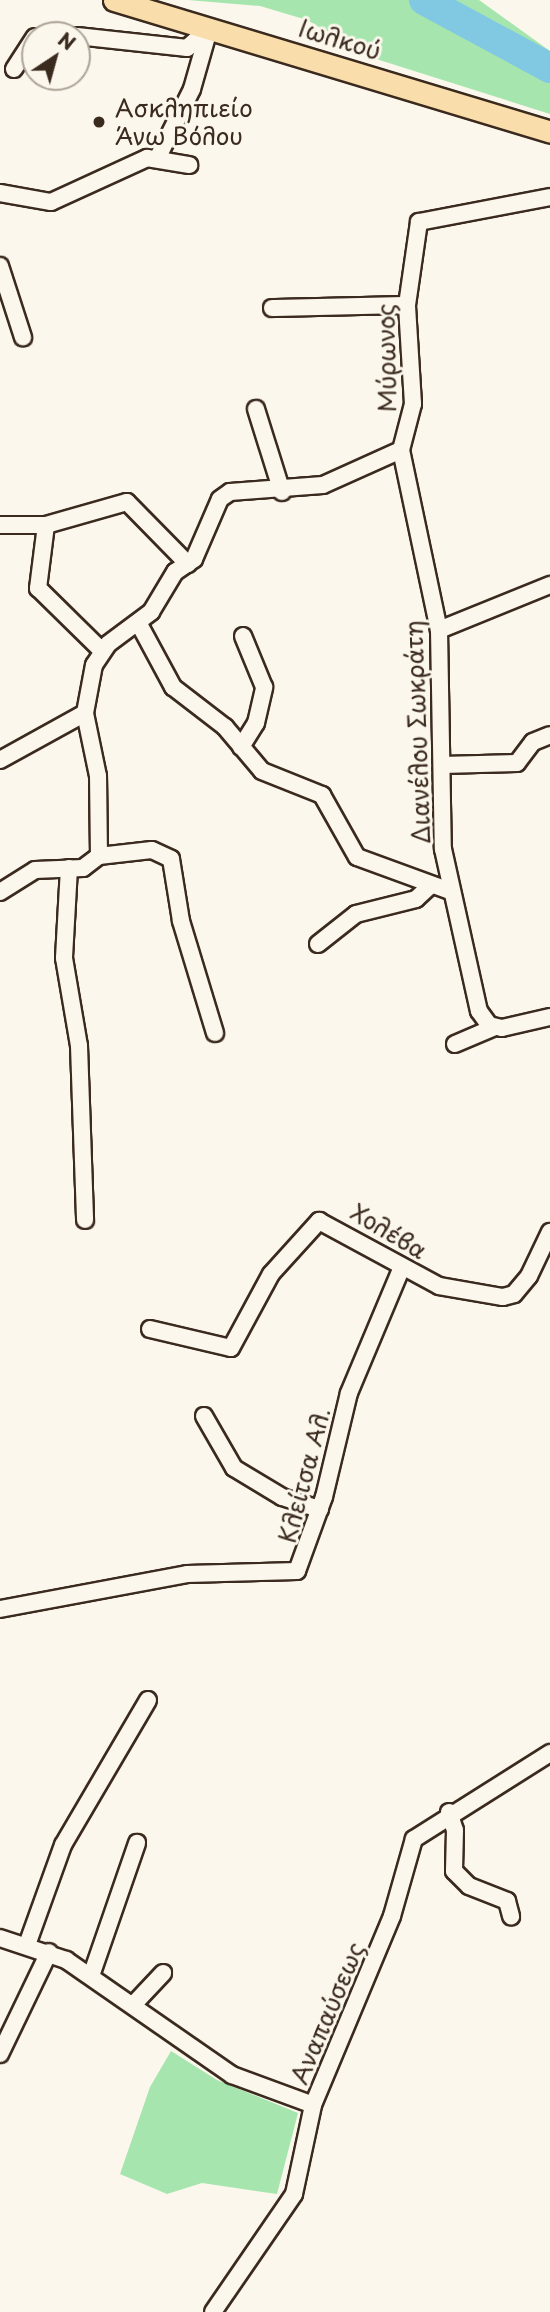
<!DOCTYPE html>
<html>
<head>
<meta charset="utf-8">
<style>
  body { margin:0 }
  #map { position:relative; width:550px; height:2312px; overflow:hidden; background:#fbf7ec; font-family:"Playpen Sans",sans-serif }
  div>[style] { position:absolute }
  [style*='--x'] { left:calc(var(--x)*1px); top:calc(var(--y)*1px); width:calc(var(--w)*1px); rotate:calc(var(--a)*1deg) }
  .green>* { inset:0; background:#a6e6ae }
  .river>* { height:30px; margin:-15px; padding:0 15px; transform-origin:15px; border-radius:15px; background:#81c9e2 }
  .roads { filter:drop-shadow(2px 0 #3b2a1e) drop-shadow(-2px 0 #3b2a1e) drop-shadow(0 2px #3b2a1e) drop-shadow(0 -2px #3b2a1e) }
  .minor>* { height:16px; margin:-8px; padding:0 8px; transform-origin:8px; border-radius:8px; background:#fbf7ec }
  .major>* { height:21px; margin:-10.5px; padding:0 10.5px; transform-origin:10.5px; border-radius:10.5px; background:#f9deab }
  .dots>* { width:19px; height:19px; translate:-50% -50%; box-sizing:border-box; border:4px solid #fbf7ec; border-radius:50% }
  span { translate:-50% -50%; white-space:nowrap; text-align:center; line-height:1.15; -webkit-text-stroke:6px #fbf7ec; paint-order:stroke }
  .street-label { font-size:24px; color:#3b2a1e }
  .poi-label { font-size:24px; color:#3b2a1e }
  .left { translate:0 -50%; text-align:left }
  .north { position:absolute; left:21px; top:21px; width:70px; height:70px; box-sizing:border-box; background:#fbf7ec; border:2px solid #aea59a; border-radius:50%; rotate:36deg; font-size:19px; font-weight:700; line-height:28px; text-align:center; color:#3b2a1e }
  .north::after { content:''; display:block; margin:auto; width:24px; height:32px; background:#3b2a1e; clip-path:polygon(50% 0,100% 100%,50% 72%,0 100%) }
</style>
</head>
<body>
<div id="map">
  <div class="green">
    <i style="clip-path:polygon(188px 0,479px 0,550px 51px,550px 114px,373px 58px,307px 20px,260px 6px)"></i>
    <i style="clip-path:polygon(171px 2051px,217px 2080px,298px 2113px,277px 2194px,202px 2183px,167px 2194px,120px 2174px,150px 2087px)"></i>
  </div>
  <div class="river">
    <i style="--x:424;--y:0;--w:143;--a:28.4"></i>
  </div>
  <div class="roads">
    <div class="minor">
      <i style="--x:45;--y:35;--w:10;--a:0"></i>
      <i style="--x:77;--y:36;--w:111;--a:6.2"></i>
      <i style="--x:187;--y:48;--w:31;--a:-42"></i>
      <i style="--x:14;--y:69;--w:38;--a:-57"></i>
      <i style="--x:158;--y:157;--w:76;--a:-63.4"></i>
      <i style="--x:192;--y:89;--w:58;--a:-74.1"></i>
      <i style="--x:0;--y:193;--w:52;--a:10"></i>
      <i style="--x:51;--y:202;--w:106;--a:-24.6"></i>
      <i style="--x:147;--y:158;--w:43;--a:9.5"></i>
      <i style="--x:0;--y:266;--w:75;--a:72.1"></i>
      <i style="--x:272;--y:308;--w:135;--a:-1.3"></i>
      <i style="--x:256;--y:409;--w:87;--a:72.6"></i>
      <i style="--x:401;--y:450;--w:184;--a:78.1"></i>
      <i style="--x:439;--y:630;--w:219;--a:89"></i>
      <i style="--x:443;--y:849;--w:166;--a:77.5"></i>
      <i style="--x:479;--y:1011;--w:17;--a:54"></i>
      <i style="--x:489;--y:1025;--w:13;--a:13"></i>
      <i style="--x:502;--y:1028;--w:49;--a:-12.9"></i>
      <i style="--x:0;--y:525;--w:46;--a:0"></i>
      <i style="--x:46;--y:525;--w:64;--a:97.2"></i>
      <i style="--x:38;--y:588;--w:90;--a:44.5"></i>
      <i style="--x:46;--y:525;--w:84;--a:-15.9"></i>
      <i style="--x:127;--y:502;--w:87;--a:45.5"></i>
      <i style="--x:139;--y:624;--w:72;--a:61.6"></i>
      <i style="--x:173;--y:687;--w:66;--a:37.6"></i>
      <i style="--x:225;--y:727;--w:57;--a:49.9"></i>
      <i style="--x:262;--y:771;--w:65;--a:21.8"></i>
      <i style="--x:322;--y:795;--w:71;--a:60.6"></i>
      <i style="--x:357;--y:857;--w:99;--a:20.1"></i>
      <i style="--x:439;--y:630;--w:120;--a:-22.1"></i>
      <i style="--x:241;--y:747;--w:28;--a:-58"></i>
      <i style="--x:256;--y:723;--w:37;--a:-77"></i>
      <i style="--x:264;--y:687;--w:55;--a:-112.4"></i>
      <i style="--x:0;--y:760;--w:97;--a:-28.9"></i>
      <i style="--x:442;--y:765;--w:75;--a:-1.5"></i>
      <i style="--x:517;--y:763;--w:26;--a:-53"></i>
      <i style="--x:533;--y:742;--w:18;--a:-22"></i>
      <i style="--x:99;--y:856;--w:53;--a:-6.5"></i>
      <i style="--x:152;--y:850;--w:21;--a:25"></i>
      <i style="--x:171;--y:859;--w:63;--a:80.8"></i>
      <i style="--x:181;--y:921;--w:117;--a:73.1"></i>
      <i style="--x:69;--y:868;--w:90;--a:93.2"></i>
      <i style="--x:64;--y:958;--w:89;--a:80.3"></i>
      <i style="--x:79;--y:1046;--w:174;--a:88"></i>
      <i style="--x:0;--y:892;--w:41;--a:-32.2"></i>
      <i style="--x:35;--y:870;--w:48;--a:-2.4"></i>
      <i style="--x:83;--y:868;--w:20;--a:-37"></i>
      <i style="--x:99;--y:856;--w:80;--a:-90.7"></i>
      <i style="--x:98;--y:776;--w:64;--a:-101.7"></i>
      <i style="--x:85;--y:713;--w:49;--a:-79.4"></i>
      <i style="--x:94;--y:665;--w:25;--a:-56"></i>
      <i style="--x:108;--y:644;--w:54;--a:-36.7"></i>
      <i style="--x:151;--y:612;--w:47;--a:-59"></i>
      <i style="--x:175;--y:572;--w:23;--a:-34"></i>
      <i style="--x:194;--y:559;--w:65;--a:-66.6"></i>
      <i style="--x:220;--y:499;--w:12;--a:-35"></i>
      <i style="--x:230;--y:492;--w:93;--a:-4.3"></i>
      <i style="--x:323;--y:485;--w:85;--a:-24.2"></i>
      <i style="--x:401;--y:450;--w:48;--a:-75.4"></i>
      <i style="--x:413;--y:404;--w:99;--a:-93.5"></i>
      <i style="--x:407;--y:305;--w:84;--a:-81.8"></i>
      <i style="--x:419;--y:222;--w:133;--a:-10.8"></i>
      <i style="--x:318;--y:944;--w:48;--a:-38.3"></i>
      <i style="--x:356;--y:914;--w:62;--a:-14"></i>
      <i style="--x:416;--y:899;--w:21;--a:-43"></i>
      <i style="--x:455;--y:1044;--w:43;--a:-23"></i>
      <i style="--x:150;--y:1329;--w:83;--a:13.2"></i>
      <i style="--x:231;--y:1348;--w:84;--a:-61.6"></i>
      <i style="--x:271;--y:1274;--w:72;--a:-47.8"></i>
      <i style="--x:319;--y:1221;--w:136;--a:28.4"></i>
      <i style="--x:439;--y:1286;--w:65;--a:9.8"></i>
      <i style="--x:503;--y:1297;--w:11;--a:-15"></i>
      <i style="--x:514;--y:1294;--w:23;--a:-50"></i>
      <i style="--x:529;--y:1276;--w:49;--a:-64.5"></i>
      <i style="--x:204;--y:1416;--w:60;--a:60"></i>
      <i style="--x:234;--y:1468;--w:56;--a:31.1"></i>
      <i style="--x:282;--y:1497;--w:40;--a:18"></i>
      <i style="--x:0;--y:1609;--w:190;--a:-10.6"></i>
      <i style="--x:187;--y:1574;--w:110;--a:-1.6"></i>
      <i style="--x:297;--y:1571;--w:79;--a:-70"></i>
      <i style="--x:324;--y:1497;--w:107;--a:-76.5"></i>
      <i style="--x:349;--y:1393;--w:137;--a:-67.2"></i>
      <i style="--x:449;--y:1812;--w:19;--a:72"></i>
      <i style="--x:455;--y:1830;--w:41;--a:91.4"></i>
      <i style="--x:454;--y:1871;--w:21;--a:45"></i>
      <i style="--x:469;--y:1886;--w:41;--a:21.5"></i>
      <i style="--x:507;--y:1901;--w:16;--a:75"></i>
      <i style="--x:0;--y:1938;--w:70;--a:18.4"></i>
      <i style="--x:66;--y:1960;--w:202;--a:34.7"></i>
      <i style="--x:232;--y:2075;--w:86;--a:20.3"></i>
      <i style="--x:27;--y:1945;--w:106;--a:-70.2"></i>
      <i style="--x:63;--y:1845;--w:168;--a:-59.6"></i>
      <i style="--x:91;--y:1976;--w:141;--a:-70.9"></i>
      <i style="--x:133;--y:2005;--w:44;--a:-46.8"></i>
      <i style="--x:0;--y:2054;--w:113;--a:-64.3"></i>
      <i style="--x:213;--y:2312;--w:143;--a:-55.5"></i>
      <i style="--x:294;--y:2194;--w:91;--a:-77.9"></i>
      <i style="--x:313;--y:2105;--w:205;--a:-67.3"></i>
      <i style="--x:392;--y:1916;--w:80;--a:-74.1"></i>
      <i style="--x:414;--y:1839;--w:161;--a:-32.3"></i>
    </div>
    <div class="major">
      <i style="--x:114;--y:0;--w:456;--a:16.8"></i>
    </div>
  </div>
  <div class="dots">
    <i style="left:99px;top:122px;background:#3b2a1e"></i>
  </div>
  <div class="street-label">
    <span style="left:340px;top:39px;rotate:17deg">Ιωλκού</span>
    <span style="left:386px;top:358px;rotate:-91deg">Μύρωνος</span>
    <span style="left:417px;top:732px;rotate:-92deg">Διανέλου Σωκράτη</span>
    <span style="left:389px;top:1231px;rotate:31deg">Χολέβα</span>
    <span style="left:304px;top:1475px;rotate:-75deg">Κλείτσα Αλ.</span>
    <span style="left:327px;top:2013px;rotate:-67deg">Αναπαύσεως</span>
  </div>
  <div class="poi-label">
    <span class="left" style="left:115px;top:122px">Ασκληπιείο<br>Άνω Βόλου</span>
  </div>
  <div class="north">N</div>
</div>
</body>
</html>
